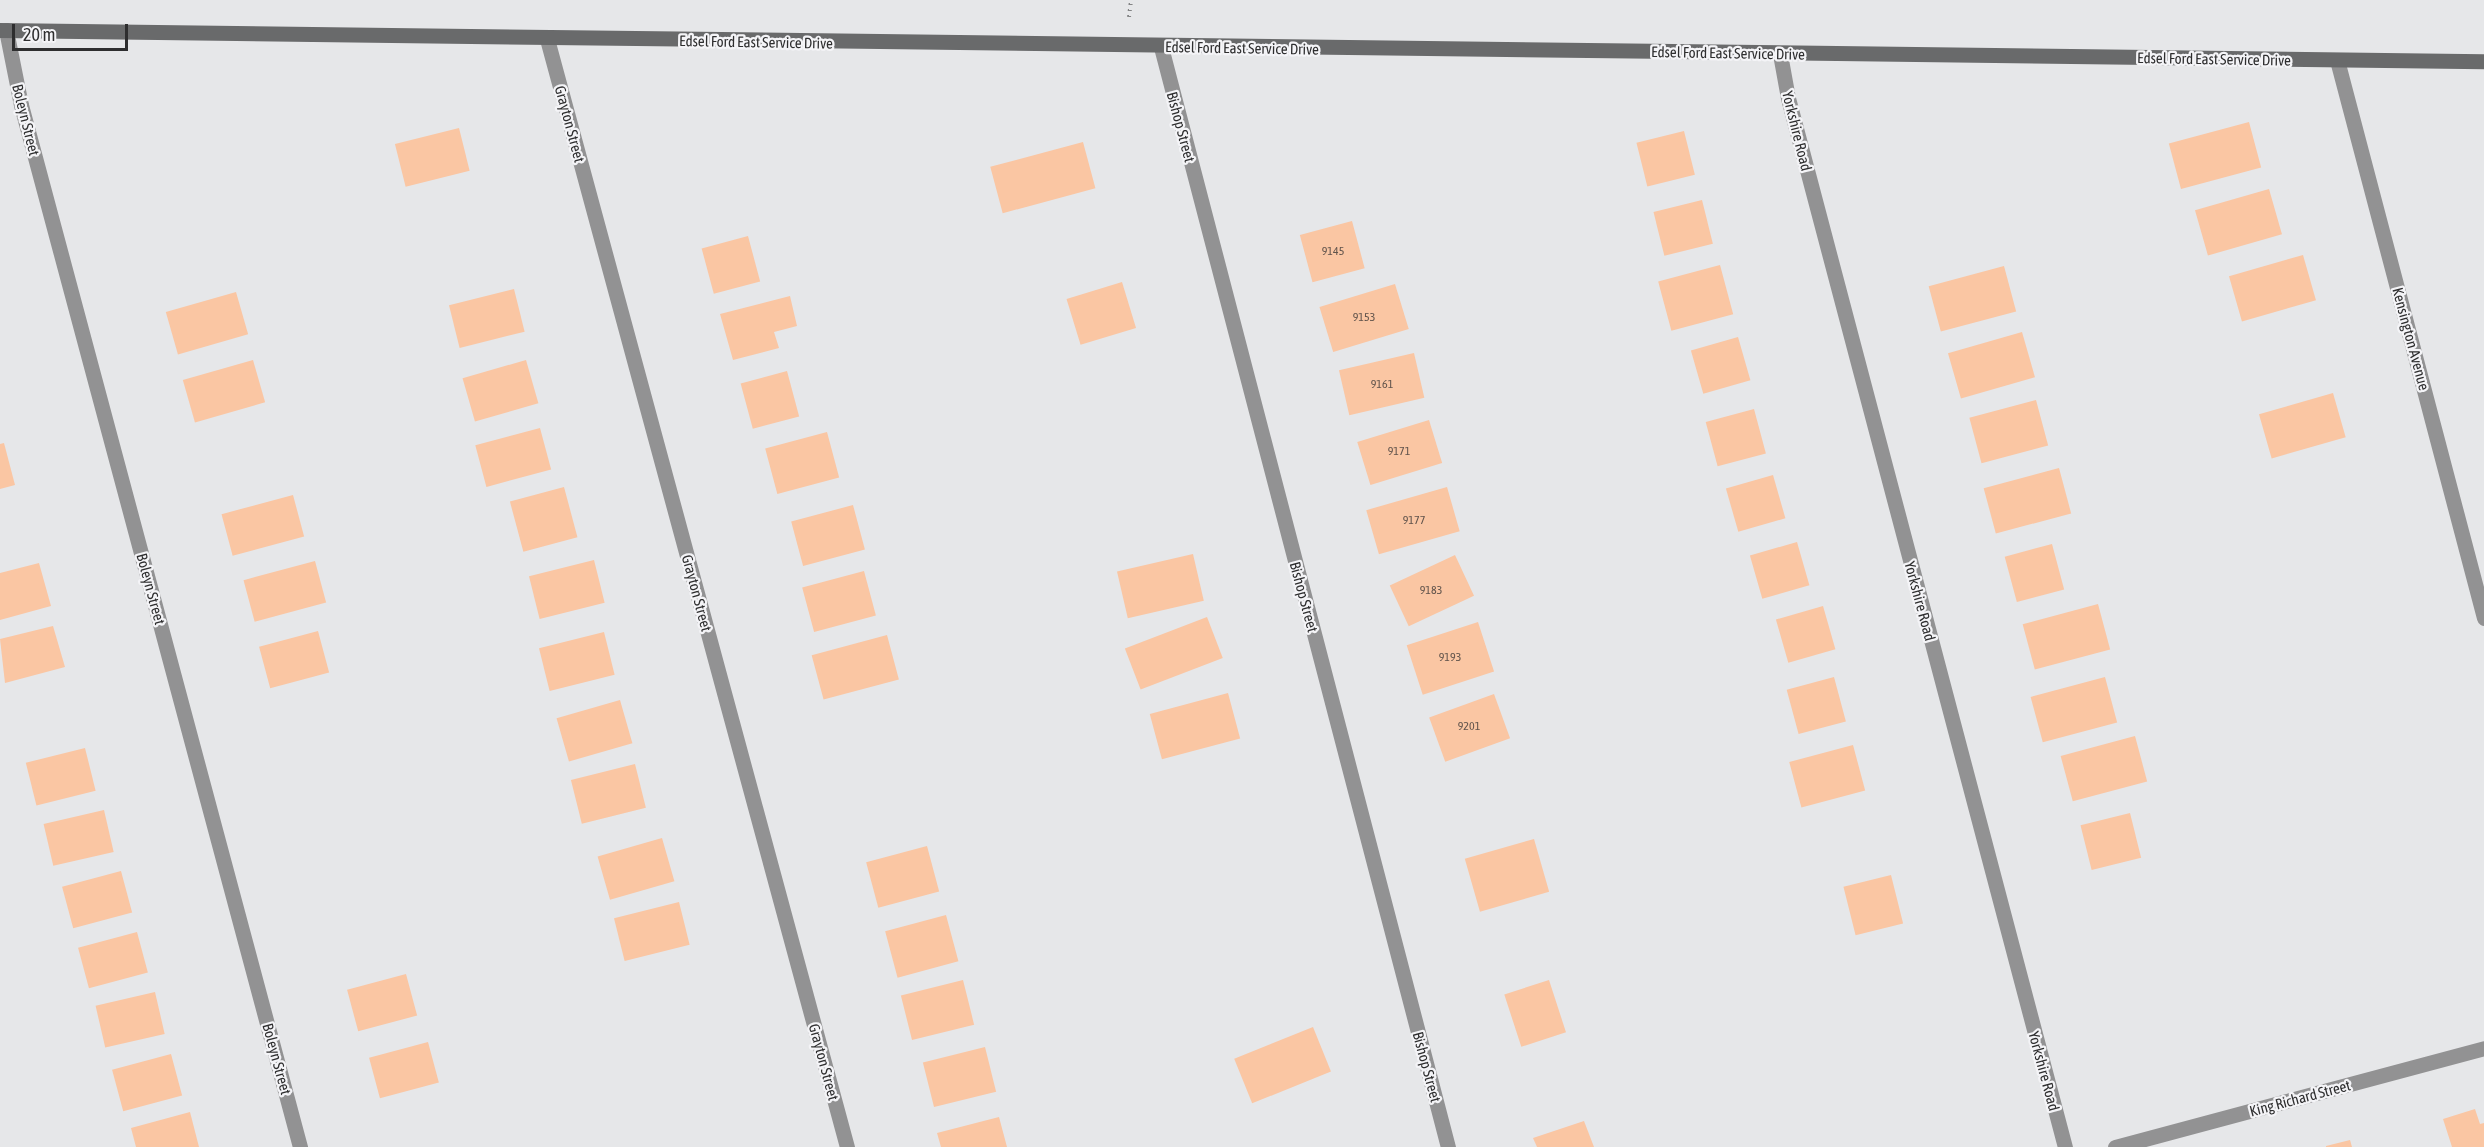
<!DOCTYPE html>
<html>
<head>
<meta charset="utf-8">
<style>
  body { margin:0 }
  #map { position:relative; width:2484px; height:1147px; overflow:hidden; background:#e6e7e9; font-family:"Asap Condensed",sans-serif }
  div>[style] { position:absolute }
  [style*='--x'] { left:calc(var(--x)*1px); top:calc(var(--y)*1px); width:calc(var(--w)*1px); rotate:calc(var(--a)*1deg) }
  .building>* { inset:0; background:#fac6a3; transform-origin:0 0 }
  .path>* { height:4px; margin-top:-2px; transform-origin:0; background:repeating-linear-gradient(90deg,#838485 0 1.5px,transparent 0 6px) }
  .street>* { height:15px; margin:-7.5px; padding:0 7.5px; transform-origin:7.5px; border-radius:7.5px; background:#929293 }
  .secondary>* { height:15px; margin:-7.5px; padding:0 7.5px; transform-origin:7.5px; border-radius:7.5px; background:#696a6b }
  span { translate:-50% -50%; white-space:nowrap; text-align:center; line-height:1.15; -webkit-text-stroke:4.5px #f4f4f7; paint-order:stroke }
  .number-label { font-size:12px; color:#61544c }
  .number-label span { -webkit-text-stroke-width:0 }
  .street-label { font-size:15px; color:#2e2e2f }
  .scale { position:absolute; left:12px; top:24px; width:116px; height:27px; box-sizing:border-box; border:3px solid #2e2e2f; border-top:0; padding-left:8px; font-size:18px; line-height:21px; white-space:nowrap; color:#2e2e2f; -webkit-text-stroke:4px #f4f4f7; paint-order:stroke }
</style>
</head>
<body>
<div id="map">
  <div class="building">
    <i style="left:2249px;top:122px;width:47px;height:83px;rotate:75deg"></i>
    <i style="left:459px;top:128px;width:44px;height:66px;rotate:76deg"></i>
    <i style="left:1684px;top:131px;width:45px;height:49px;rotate:76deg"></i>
    <i style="left:1083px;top:142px;width:48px;height:96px;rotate:75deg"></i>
    <i style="left:2269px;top:189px;width:47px;height:77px;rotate:74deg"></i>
    <i style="left:1702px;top:200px;width:45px;height:50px;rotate:76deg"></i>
    <i style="left:1352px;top:221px;width:49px;height:54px;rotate:75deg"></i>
    <i style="left:748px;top:236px;width:47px;height:48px;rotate:75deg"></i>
    <i style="left:2303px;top:255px;width:47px;height:77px;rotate:74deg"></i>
    <i style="left:1720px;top:265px;width:51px;height:64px;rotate:75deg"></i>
    <i style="left:2004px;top:266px;width:47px;height:78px;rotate:75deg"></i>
    <i style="left:1122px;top:282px;width:48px;height:58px;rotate:73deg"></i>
    <i style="left:1395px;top:284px;width:47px;height:79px;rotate:73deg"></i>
    <i style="left:514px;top:289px;width:44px;height:67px;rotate:76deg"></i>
    <i style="left:236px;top:292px;width:44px;height:73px;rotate:74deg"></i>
    <i style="clip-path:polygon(790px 296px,797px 326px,774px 332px,779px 348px,733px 360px,720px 314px)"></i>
    <i style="left:2022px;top:332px;width:47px;height:77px;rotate:74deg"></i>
    <i style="left:1738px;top:337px;width:45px;height:49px;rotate:74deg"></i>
    <i style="left:1414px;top:353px;width:46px;height:77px;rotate:77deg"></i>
    <i style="left:253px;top:360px;width:44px;height:73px;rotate:74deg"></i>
    <i style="left:526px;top:360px;width:45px;height:66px;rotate:74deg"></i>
    <i style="left:787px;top:371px;width:47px;height:48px;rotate:75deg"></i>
    <i style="left:2333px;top:393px;width:46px;height:77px;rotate:74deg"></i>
    <i style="left:2036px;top:400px;width:47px;height:69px;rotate:75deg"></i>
    <i style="left:1754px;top:409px;width:46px;height:50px;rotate:75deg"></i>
    <i style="left:1429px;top:420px;width:45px;height:75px;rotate:73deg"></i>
    <i style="left:540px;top:428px;width:43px;height:67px;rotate:75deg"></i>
    <i style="left:827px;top:432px;width:47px;height:64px;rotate:75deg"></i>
    <i style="clip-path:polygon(4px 443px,15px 485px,0 489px,0 444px)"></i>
    <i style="left:2059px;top:468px;width:47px;height:78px;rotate:75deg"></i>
    <i style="left:1773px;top:475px;width:45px;height:49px;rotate:74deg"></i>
    <i style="left:564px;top:487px;width:52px;height:56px;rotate:75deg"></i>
    <i style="left:1447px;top:487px;width:46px;height:84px;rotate:74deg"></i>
    <i style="left:293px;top:495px;width:43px;height:74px;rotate:75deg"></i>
    <i style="left:853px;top:505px;width:46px;height:64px;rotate:75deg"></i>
    <i style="left:1797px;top:542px;width:45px;height:49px;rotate:74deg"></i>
    <i style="left:2052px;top:544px;width:47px;height:49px;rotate:75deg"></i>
    <i style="left:1193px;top:554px;width:48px;height:78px;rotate:77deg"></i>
    <i style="left:1455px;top:555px;width:45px;height:72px;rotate:65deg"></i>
    <i style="left:594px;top:560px;width:44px;height:67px;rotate:76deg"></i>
    <i style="left:315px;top:561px;width:43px;height:74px;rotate:75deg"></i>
    <i style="clip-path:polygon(39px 563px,51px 606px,0 620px,0 573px)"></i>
    <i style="left:864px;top:571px;width:46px;height:64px;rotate:75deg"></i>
    <i style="left:2098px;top:604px;width:47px;height:78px;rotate:75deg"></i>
    <i style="left:1823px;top:606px;width:45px;height:49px;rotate:74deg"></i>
    <i style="left:1207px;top:617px;width:44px;height:88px;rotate:69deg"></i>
    <i style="left:1478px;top:622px;width:52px;height:75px;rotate:72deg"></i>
    <i style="clip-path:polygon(53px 626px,65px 667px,5px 683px,0 639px)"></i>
    <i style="left:318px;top:631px;width:43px;height:61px;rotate:75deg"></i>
    <i style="left:604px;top:632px;width:44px;height:67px;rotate:76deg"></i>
    <i style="left:887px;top:635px;width:46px;height:78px;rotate:75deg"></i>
    <i style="left:1834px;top:677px;width:46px;height:49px;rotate:75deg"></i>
    <i style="left:2105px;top:677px;width:47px;height:77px;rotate:75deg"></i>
    <i style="left:1228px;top:693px;width:47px;height:81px;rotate:75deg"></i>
    <i style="left:1494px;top:694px;width:47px;height:69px;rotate:70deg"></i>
    <i style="left:620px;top:700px;width:45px;height:66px;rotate:74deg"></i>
    <i style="left:2135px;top:736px;width:47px;height:77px;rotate:75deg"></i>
    <i style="left:1853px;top:745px;width:47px;height:66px;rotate:75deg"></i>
    <i style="left:85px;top:748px;width:44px;height:61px;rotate:76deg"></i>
    <i style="left:635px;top:764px;width:45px;height:66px;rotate:76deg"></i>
    <i style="left:104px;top:810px;width:43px;height:62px;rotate:77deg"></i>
    <i style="left:2130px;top:813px;width:46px;height:51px;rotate:76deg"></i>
    <i style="left:662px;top:838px;width:45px;height:67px;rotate:74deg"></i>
    <i style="left:1534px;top:839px;width:55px;height:72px;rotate:74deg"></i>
    <i style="left:927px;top:846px;width:47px;height:63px;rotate:75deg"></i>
    <i style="left:121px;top:871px;width:43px;height:61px;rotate:75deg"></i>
    <i style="left:1891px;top:875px;width:50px;height:49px;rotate:76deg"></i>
    <i style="left:679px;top:902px;width:44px;height:67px;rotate:76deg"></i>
    <i style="left:946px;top:915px;width:48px;height:63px;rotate:75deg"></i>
    <i style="left:137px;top:932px;width:42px;height:61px;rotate:75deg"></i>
    <i style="left:406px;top:974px;width:43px;height:61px;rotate:75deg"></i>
    <i style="left:963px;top:980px;width:46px;height:64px;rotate:76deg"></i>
    <i style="left:1549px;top:980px;width:55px;height:47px;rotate:72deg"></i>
    <i style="left:155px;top:992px;width:43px;height:61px;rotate:77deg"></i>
    <i style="left:1313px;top:1027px;width:48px;height:85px;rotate:68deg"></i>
    <i style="left:428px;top:1042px;width:42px;height:61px;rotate:75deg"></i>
    <i style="left:985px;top:1047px;width:46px;height:64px;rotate:76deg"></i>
    <i style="left:171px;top:1054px;width:43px;height:61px;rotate:75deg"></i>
    <i style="clip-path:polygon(2475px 1109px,2480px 1124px,2484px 1123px,2484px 1147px,2452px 1147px,2443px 1119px)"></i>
    <i style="clip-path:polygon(190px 1112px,199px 1147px,136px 1147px,131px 1128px)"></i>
    <i style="clip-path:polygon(999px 1117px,1007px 1147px,941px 1147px,937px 1133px)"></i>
    <i style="clip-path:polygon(1584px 1121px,1594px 1147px,1537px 1147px,1533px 1138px)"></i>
    <i style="clip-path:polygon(2350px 1140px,2352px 1147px,2326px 1147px,2326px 1146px)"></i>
  </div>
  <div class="path">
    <i style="--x:1129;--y:17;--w:17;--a:-83"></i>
  </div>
  <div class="street">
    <i style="--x:6;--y:30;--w:76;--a:78.7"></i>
    <i style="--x:21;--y:105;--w:1079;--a:75.01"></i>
    <i style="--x:547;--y:39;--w:1148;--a:74.85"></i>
    <i style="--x:1161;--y:47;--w:1137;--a:75.38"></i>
    <i style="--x:1780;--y:54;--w:45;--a:79.7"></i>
    <i style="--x:1788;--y:98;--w:1085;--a:75.21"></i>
    <i style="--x:2337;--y:60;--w:577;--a:75.24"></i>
    <i style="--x:2115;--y:1147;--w:382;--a:-15"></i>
  </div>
  <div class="secondary">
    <i style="--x:0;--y:30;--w:2484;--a:0.72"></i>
  </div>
  <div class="number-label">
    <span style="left:1333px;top:252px">9145</span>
    <span style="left:1364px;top:318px">9153</span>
    <span style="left:1382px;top:385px">9161</span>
    <span style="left:1399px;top:452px">9171</span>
    <span style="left:1414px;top:521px">9177</span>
    <span style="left:1431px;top:591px">9183</span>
    <span style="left:1450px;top:658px">9193</span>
    <span style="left:1469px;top:727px">9201</span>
  </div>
  <div class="street-label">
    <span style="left:756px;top:42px;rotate:1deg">Edsel Ford East Service Drive</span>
    <span style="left:1242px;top:48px;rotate:1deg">Edsel Ford East Service Drive</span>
    <span style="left:1728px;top:53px;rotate:1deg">Edsel Ford East Service Drive</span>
    <span style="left:2214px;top:59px;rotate:1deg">Edsel Ford East Service Drive</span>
    <span style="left:26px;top:120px;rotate:76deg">Boleyn Street</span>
    <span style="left:570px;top:124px;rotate:75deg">Grayton Street</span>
    <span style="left:1181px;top:127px;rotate:75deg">Bishop Street</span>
    <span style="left:1797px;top:131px;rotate:76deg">Yorkshire Road</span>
    <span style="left:2411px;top:339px;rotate:75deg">Kensington Avenue</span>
    <span style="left:151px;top:589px;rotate:75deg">Boleyn Street</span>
    <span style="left:697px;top:593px;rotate:75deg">Grayton Street</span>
    <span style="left:1304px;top:597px;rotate:75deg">Bishop Street</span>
    <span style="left:1920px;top:601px;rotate:75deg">Yorkshire Road</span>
    <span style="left:277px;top:1059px;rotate:75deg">Boleyn Street</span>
    <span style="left:824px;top:1062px;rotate:75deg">Grayton Street</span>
    <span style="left:1427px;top:1067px;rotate:75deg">Bishop Street</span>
    <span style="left:2044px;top:1071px;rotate:75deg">Yorkshire Road</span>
    <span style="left:2300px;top:1098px;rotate:-15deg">King Richard Street</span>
  </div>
  <div class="scale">20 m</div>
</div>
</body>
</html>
